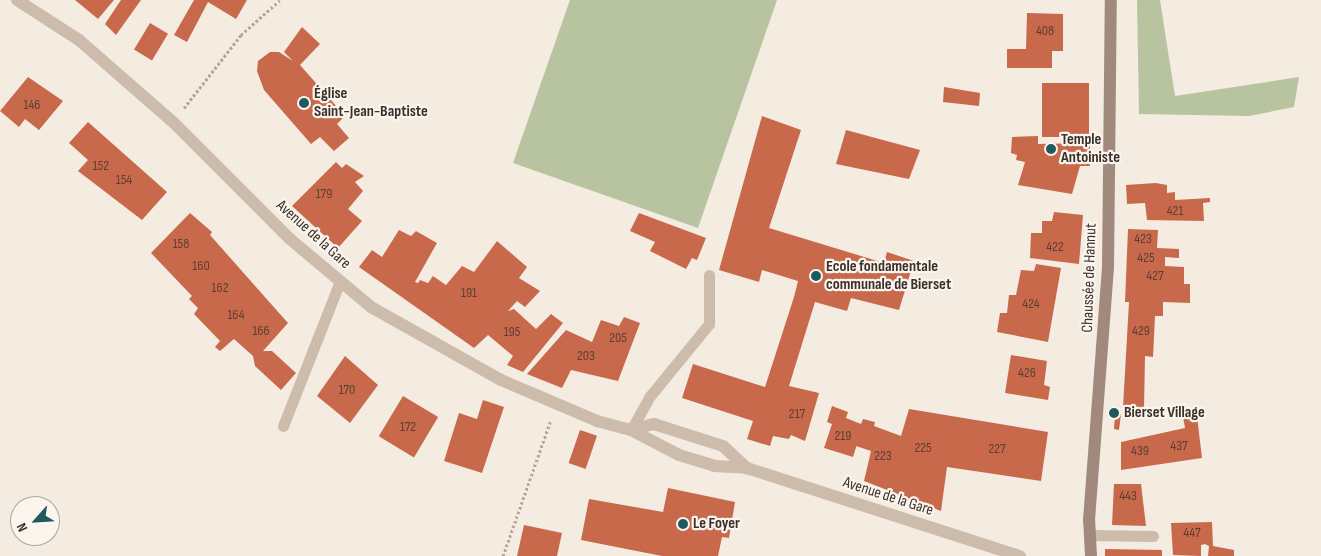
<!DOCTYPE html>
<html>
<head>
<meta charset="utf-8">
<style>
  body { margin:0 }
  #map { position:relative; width:1321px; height:556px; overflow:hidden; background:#f4ebe1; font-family:"Sofia Sans Condensed",sans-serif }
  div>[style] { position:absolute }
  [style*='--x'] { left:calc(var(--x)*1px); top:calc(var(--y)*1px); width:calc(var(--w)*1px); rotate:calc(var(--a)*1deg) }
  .green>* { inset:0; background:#b8c4a0 }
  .building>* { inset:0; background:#c8694b; transform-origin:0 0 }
  .path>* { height:3px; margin-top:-1.5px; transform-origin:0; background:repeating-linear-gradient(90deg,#b9a596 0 2.5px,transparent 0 5px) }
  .service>* { height:11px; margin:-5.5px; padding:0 5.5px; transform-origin:5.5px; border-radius:5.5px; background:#cdbbac }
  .tertiary>* { height:12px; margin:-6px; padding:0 6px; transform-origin:6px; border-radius:6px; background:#cdbbac }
  .secondary>* { height:12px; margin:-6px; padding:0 6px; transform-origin:6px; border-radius:6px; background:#a18a7d }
  .dots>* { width:14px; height:14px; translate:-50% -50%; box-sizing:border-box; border:2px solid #fbf5ee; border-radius:50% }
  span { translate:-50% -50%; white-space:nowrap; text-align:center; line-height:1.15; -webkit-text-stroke:4.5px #fbf5ee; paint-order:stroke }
  .number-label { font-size:14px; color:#5e3e33 }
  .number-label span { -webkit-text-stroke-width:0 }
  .poi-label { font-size:16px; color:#3b302b; font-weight:700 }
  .left { translate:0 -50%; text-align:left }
  .street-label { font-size:16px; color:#3b302b }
  .north { position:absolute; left:10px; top:496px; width:50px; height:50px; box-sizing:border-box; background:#fbf5ee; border:1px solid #aea6a0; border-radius:50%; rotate:244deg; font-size:14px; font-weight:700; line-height:20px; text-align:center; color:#3b302b }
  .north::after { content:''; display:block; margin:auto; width:18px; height:22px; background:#1f5a5e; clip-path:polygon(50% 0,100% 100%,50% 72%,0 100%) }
</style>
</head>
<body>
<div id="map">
  <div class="green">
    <i style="clip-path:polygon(570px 0,777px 0,698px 228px,513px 163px)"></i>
    <i style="clip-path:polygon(1137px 0,1160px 0,1175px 96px,1299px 77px,1294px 107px,1249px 116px,1139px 114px)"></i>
  </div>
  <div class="building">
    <i style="clip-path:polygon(75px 0,114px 0,98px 19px)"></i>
    <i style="clip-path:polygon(121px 0,141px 0,116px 35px,105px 24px)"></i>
    <i style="clip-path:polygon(194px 0,247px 0,236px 19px,208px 2px,187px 42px,174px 35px)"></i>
    <i style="clip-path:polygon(1027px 13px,1063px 14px,1063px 51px,1052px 51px,1052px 68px,1007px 68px,1007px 49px,1026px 49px)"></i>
    <i style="left:150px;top:23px;width:21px;height:31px;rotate:31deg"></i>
    <i style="clip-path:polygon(302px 27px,320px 44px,300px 65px,345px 116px,337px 124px,349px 138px,334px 151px,320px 137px,311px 144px,264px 90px,257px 71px,258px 61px,270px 52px,279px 52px,293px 61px,284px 52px)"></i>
    <i style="clip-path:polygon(28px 77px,63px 101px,39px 130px,25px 119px,19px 127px,0 111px)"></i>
    <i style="left:1042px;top:83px;width:47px;height:54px"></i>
    <i style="clip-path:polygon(944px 87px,980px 93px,979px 106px,943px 102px)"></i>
    <i style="clip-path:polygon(762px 116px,801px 130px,769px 228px,884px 263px,887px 252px,914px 261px,899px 310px,851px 298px,847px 311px,815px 302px,789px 386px,819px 393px,805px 441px,791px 435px,789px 439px,773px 436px,770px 446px,747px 439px,753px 421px,682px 398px,693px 364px,765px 387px,794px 297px,798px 281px,762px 270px,759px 282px,719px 270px)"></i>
    <i style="clip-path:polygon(88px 122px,167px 192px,142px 220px,78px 171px,88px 160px,69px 143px)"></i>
    <i style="clip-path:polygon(846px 130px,920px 150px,909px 179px,836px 164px)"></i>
    <i style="clip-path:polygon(1038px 136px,1038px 144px,1090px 143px,1090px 166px,1080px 166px,1072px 194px,1018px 185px,1025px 162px,1016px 160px,1017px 155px,1011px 153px,1012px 137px)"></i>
    <i style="clip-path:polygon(336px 162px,342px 168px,346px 164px,364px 176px,355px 182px,363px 191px,348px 209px,362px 221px,338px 248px,292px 206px)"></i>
    <i style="clip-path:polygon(1156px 183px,1167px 185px,1167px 193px,1175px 192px,1175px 200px,1210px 198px,1210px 202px,1203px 203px,1204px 221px,1147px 220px,1145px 203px,1127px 204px,1126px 185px)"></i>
    <i style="clip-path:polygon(1054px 212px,1083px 215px,1079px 264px,1030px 258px,1031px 233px,1042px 233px,1042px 221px,1052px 221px)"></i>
    <i style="clip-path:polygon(190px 213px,212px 232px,210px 235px,288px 323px,263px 351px,272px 351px,296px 373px,281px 390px,255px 366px,253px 356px,234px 339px,220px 351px,215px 347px,220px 341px,194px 314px,198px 308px,189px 299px,192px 296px,151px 253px)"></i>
    <i style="clip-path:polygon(639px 213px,706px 238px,697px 260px,692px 258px,686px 269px,650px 251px,655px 242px,630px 231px)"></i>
    <i style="clip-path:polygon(1128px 229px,1158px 230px,1157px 248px,1179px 249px,1179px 258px,1165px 257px,1165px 266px,1184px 267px,1184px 284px,1190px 284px,1190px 303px,1163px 302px,1163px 316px,1155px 316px,1153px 357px,1145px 356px,1144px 409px,1123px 407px,1129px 302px,1125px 302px)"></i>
    <i style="clip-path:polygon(399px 230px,411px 236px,416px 231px,437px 243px,415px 282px,418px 283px,420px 280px,428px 283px,433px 276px,446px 285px,462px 266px,474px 272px,497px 241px,527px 267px,519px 278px,540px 291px,525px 307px,517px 301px,508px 311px,514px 309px,536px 329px,551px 314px,563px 323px,523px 372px,507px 365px,513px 356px,488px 335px,474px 348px,359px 267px,372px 250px,382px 257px)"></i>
    <i style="clip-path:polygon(1036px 264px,1061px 268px,1048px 342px,997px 332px,1000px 313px,1007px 313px,1009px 295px,1016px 295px,1021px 270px,1034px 271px)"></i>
    <i style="clip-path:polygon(624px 317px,640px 323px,618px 381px,571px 370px,562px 388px,527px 374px,566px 330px,592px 342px,601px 320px,619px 326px)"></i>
    <i style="clip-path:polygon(1011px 355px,1047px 361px,1044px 385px,1050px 387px,1048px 400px,1005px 393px)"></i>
    <i style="clip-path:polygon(345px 356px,378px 385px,350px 423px,317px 396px)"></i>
    <i style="left:403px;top:396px;width:41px;height:47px;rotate:31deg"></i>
    <i style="clip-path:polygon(483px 400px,504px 407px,482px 473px,444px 461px,459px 413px,477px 419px)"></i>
    <i style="clip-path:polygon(832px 406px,848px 412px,846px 418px,861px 424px,863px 419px,875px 422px,874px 426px,901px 436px,909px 409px,1048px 432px,1041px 481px,947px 467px,941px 511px,864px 481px,871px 451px,856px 446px,858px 441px,853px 457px,824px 448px,832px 424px,827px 422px)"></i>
    <i style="clip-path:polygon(1196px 408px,1202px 458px,1121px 470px,1121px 442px,1185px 428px,1182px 411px)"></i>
    <i style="clip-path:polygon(1115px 414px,1121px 414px,1119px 430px,1114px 429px)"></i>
    <i style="left:580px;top:430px;width:18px;height:35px;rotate:19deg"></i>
    <i style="clip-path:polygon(1114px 484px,1141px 484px,1146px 526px,1112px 525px)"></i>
    <i style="clip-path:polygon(668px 488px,735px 502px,729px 538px,722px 537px,718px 556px,662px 556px,581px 540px,589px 499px,663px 512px)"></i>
    <i style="clip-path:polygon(1212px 522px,1213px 546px,1234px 550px,1234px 556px,1208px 556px,1209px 546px,1205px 544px,1201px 545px,1201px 556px,1173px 555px,1171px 523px)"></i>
    <i style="clip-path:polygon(524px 525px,562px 533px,557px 556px,517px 556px)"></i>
    <i style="clip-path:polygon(1105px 549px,1162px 550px,1162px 556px,1105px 556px)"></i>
  </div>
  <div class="path">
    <i style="--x:184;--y:108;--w:93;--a:-52"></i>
    <i style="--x:241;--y:35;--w:52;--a:-41.9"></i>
    <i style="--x:503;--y:556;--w:144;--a:-70.6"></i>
  </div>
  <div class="service">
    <i style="--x:283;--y:426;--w:156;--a:-68.5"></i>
    <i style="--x:631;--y:430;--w:39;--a:-61"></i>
    <i style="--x:650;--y:396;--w:93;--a:-50.7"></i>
    <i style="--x:709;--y:324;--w:49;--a:-90"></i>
    <i style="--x:1090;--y:535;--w:63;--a:0.9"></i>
  </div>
  <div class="tertiary">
    <i style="--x:17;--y:0;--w:74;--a:32.8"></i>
    <i style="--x:79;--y:40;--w:125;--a:41.1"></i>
    <i style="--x:173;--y:122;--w:165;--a:45"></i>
    <i style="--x:290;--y:239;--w:106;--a:40"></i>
    <i style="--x:371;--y:307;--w:149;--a:29.3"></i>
    <i style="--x:501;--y:380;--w:104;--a:23.1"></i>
    <i style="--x:597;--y:421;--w:35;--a:15"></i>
    <i style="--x:631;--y:430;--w:54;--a:27.5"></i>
    <i style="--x:679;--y:455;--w:37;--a:17"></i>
    <i style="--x:714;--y:466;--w:33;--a:3"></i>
    <i style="--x:747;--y:468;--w:287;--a:17.9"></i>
    <i style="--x:631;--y:430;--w:24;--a:-15"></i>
    <i style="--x:654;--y:424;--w:72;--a:17.7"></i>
    <i style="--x:723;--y:446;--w:33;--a:43"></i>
  </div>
  <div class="secondary">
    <i style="--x:1091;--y:556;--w:36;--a:-93"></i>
    <i style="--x:1089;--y:520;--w:253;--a:-85.7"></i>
    <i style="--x:1108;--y:268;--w:268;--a:-89.4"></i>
  </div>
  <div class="dots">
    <i style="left:304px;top:103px;background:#1f5a5e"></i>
    <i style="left:1051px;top:149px;background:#1f5a5e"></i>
    <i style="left:816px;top:276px;background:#1f5a5e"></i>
    <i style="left:1114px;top:413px;background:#1f5a5e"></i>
    <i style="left:683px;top:524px;background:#1f5a5e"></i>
  </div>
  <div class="number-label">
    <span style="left:1045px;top:31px">408</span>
    <span style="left:32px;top:105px">146</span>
    <span style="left:101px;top:166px">152</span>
    <span style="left:124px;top:180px">154</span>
    <span style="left:324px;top:194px">179</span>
    <span style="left:1175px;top:211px">421</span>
    <span style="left:1143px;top:239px">423</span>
    <span style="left:181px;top:244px">158</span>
    <span style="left:1055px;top:247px">422</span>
    <span style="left:1146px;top:258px">425</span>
    <span style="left:201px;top:266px">160</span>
    <span style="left:1155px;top:276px">427</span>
    <span style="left:220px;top:288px">162</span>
    <span style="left:469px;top:293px">191</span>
    <span style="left:1031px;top:304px">424</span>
    <span style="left:236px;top:315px">164</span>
    <span style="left:261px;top:331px">166</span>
    <span style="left:1141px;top:331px">429</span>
    <span style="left:512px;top:332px">195</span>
    <span style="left:618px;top:338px">205</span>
    <span style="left:586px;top:356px">203</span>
    <span style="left:1027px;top:373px">426</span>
    <span style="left:347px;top:390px">170</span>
    <span style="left:797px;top:414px">217</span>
    <span style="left:408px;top:427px">172</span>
    <span style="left:843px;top:436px">219</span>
    <span style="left:1179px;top:446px">437</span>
    <span style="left:923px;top:448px">225</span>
    <span style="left:997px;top:449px">227</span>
    <span style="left:1140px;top:451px">439</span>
    <span style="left:883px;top:456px">223</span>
    <span style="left:1128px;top:496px">443</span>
    <span style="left:1192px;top:533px">447</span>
  </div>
  <div class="poi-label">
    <span class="left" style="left:314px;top:103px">Église<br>Saint-Jean-Baptiste</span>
    <span class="left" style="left:1061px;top:149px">Temple<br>Antoiniste</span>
    <span class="left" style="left:826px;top:276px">Ecole fondamentale<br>communale de Bierset</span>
    <span class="left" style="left:1124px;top:413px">Bierset Village</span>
    <span class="left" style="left:693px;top:524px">Le Foyer</span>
  </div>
  <div class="street-label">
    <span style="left:313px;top:235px;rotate:42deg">Avenue de la Gare</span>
    <span style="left:1090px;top:278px;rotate:-88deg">Chaussée de Hannut</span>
    <span style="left:888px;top:497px;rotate:18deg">Avenue de la Gare</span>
  </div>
  <div class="north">N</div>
</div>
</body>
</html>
